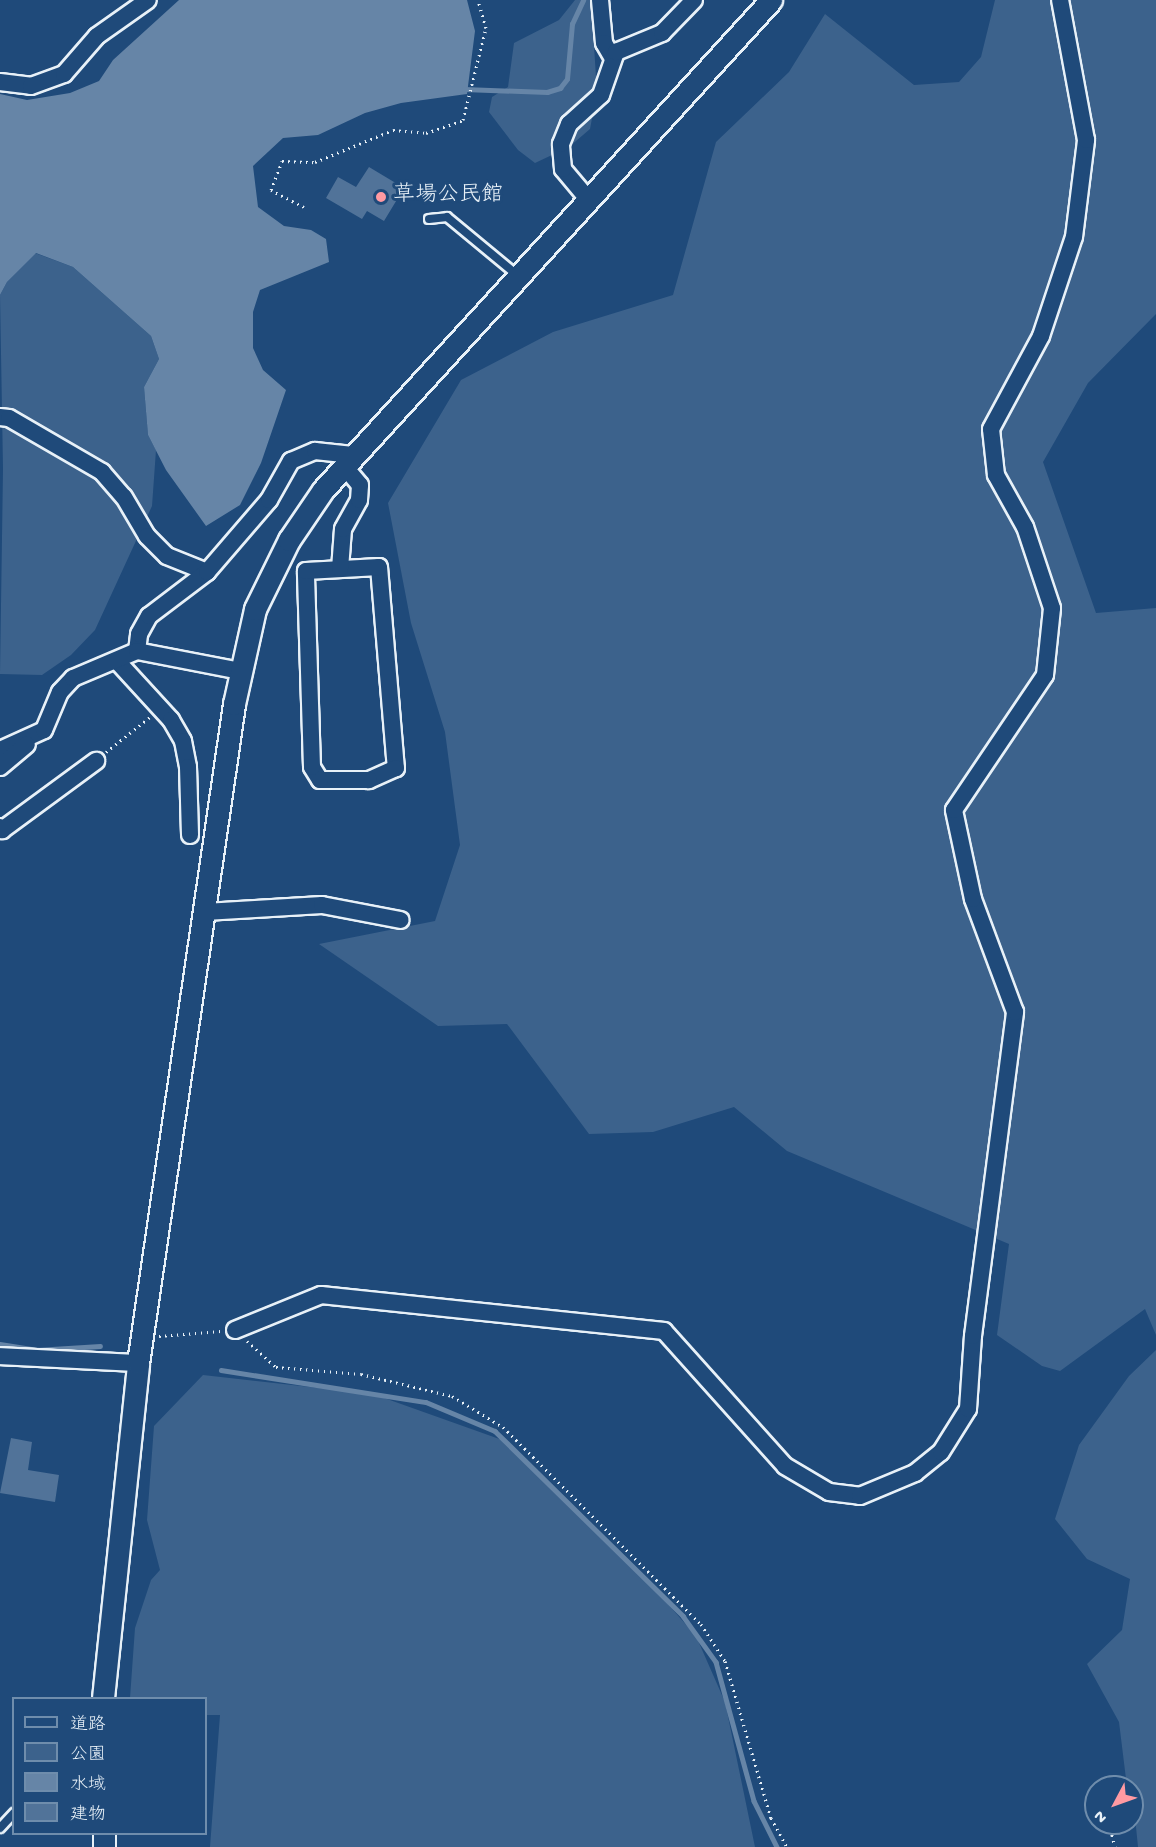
<!DOCTYPE html>
<html>
<head>
<meta charset="utf-8">
<style>
  body { margin:0 }
  #map { position:relative; width:1156px; height:1847px; overflow:hidden; background:#1f4a7a; font-family:"Gochi Hand","Klee One",sans-serif }
  div>[style] { position:absolute }
  [style*='--x'] { left:calc(var(--x)*1px); top:calc(var(--y)*1px); width:calc(var(--w)*1px); rotate:calc(var(--a)*1deg) }
  .green>* { inset:0; background:#3c628c }
  .water>* { inset:0; background:#6685a7 }
  .stream>* { height:4.5px; margin:-2.25px; padding:0 2.25px; transform-origin:2.25px; border-radius:2.25px; background:#6685a7 }
  .building>* { inset:0; background:#517399 }
  .path>* { height:3px; margin-top:-1.5px; transform-origin:0; background:repeating-linear-gradient(90deg,#e8f1f8 0 1.5px,transparent 0 6px) }
  .roads { filter:drop-shadow(2px 0 #e8f1f8) drop-shadow(-2px 0 #e8f1f8) drop-shadow(0 2px #e8f1f8) drop-shadow(0 -2px #e8f1f8) }
  .service>* { height:8px; margin:-4px; padding:0 4px; transform-origin:4px; border-radius:4px; background:#1f4a7a }
  .minor>* { height:16px; margin:-8px; padding:0 8px; transform-origin:8px; border-radius:8px; background:#1f4a7a }
  .tertiary>* { height:21px; margin:-10.5px; padding:0 10.5px; transform-origin:10.5px; border-radius:10.5px; background:#1f4a7a }
  .dots>* { width:16px; height:16px; translate:-50% -50%; box-sizing:border-box; border:3px solid #1f4a7a; border-radius:50% }
  span { translate:-50% -50%; white-space:nowrap; text-align:center; line-height:1.15; -webkit-text-stroke:6px #1f4a7a; paint-order:stroke }
  .poi-label { font-size:22px; color:#e8f1f8 }
  .left { translate:0 -50%; text-align:left }
  .legend { position:absolute; left:12px; top:1697px; width:195px; height:138px; box-sizing:border-box; background:#1f4a7a; border:2px solid #6f8dac; margin:0; padding:8px 10px; list-style:none; font-size:18px; color:#e8f1f8 }
  .legend li { display:flex; align-items:center; gap:12px; height:30px }
  .legend b { width:30px; border:2px solid #6f8dac }
  .north { position:absolute; left:1084px; top:1775px; width:60px; height:60px; box-sizing:border-box; background:#1f4a7a; border:2px solid #6f8dac; border-radius:50%; rotate:229deg; font-size:16px; font-weight:700; line-height:24px; text-align:center; color:#e8f1f8 }
  .north::after { content:''; display:block; margin:auto; width:21px; height:27px; background:#ff9aa2; clip-path:polygon(50% 0,100% 100%,50% 72%,0 100%) }
</style>
</head>
<body>
<div id="map">
  <div class="green">
    <i style="clip-path:polygon(575px 0,591px 0,597px 92px,590px 129px,569px 147px,535px 163px,518px 150px,489px 112px,492px 97px,508px 87px,514px 43px,559px 20px)"></i>
    <i style="clip-path:polygon(995px 0,1156px 0,1156px 314px,1088px 383px,1043px 462px,1096px 613px,1156px 608px,1156px 1335px,1145px 1309px,1060px 1371px,1042px 1366px,997px 1335px,1009px 1244px,787px 1151px,734px 1107px,653px 1132px,589px 1134px,507px 1024px,438px 1026px,319px 944px,435px 921px,460px 845px,445px 732px,411px 623px,388px 503px,461px 380px,553px 332px,673px 295px,716px 142px,789px 72px,825px 14px,914px 85px,959px 82px,981px 57px)"></i>
    <i style="clip-path:polygon(35px 253px,73px 267px,151px 336px,159px 359px,144px 387px,148px 435px,156px 450px,152px 506px,95px 630px,71px 655px,42px 675px,0 674px,3px 469px,0 295px,7px 282px)"></i>
    <i style="clip-path:polygon(1156px 1350px,1156px 1847px,1138px 1847px,1132px 1787px,1127px 1787px,1119px 1722px,1087px 1664px,1122px 1630px,1130px 1579px,1087px 1559px,1055px 1519px,1079px 1445px,1129px 1376px)"></i>
    <i style="clip-path:polygon(203px 1375px,373px 1394px,505px 1441px,629px 1560px,696px 1636px,725px 1702px,755px 1847px,210px 1847px,220px 1715px,206px 1715px,206px 1698px,130px 1698px,135px 1628px,151px 1580px,160px 1570px,147px 1520px,154px 1426px)"></i>
  </div>
  <div class="water">
    <i style="clip-path:polygon(179px 0,467px 0,475px 31px,467px 94px,401px 103px,365px 113px,318px 135px,283px 138px,253px 166px,258px 207px,284px 226px,311px 230px,326px 239px,329px 262px,260px 290px,253px 312px,253px 348px,263px 370px,286px 390px,261px 463px,240px 505px,206px 526px,166px 470px,148px 435px,144px 387px,159px 359px,151px 336px,73px 267px,36px 253px,7px 282px,0 295px,0 94px,27px 100px,70px 93px,99px 81px,113px 60px)"></i>
  </div>
  <div class="stream">
    <i style="--x:464;--y:89;--w:83;--a:2.1"></i>
    <i style="--x:547;--y:92;--w:14;--a:-17"></i>
    <i style="--x:560;--y:88;--w:11;--a:-52"></i>
    <i style="--x:567;--y:79;--w:55;--a:-84.8"></i>
    <i style="--x:572;--y:24;--w:26;--a:-65"></i>
    <i style="--x:0;--y:1344;--w:36;--a:9"></i>
    <i style="--x:36;--y:1350;--w:64;--a:-3.6"></i>
    <i style="--x:221;--y:1370;--w:207;--a:8.9"></i>
    <i style="--x:426;--y:1402;--w:75;--a:22.8"></i>
    <i style="--x:495;--y:1431;--w:264;--a:44.5"></i>
    <i style="--x:683;--y:1616;--w:57;--a:54.3"></i>
    <i style="--x:716;--y:1662;--w:144;--a:74.7"></i>
    <i style="--x:754;--y:1801;--w:51;--a:63.4"></i>
  </div>
  <div class="building">
    <i style="clip-path:polygon(369px 167px,404px 188px,384px 221px,367px 211px,362px 219px,326px 198px,338px 177px,356px 187px)"></i>
    <i style="clip-path:polygon(11px 1438px,32px 1442px,28px 1470px,59px 1475px,55px 1502px,0 1493px)"></i>
  </div>
  <div class="path">
    <i style="--x:304;--y:207;--w:37;--a:-153"></i>
    <i style="--x:271;--y:190;--w:31;--a:-69"></i>
    <i style="--x:282;--y:161;--w:33;--a:2"></i>
    <i style="--x:315;--y:162;--w:84;--a:-22.3"></i>
    <i style="--x:393;--y:130;--w:33;--a:5"></i>
    <i style="--x:426;--y:133;--w:39;--a:-19"></i>
    <i style="--x:463;--y:120;--w:95;--a:-76"></i>
    <i style="--x:486;--y:28;--w:29;--a:-106"></i>
    <i style="--x:106;--y:752;--w:56;--a:-38.5"></i>
    <i style="--x:159;--y:1336;--w:62;--a:-4.6"></i>
    <i style="--x:247;--y:1341;--w:39;--a:42"></i>
    <i style="--x:276;--y:1367;--w:85;--a:4.7"></i>
    <i style="--x:361;--y:1374;--w:94;--a:13.6"></i>
    <i style="--x:452;--y:1396;--w:60;--a:31.3"></i>
    <i style="--x:503;--y:1427;--w:279;--a:44.9"></i>
    <i style="--x:701;--y:1624;--w:44;--a:57"></i>
    <i style="--x:725;--y:1661;--w:164;--a:73.7"></i>
    <i style="--x:771;--y:1818;--w:33;--a:61"></i>
    <i style="--x:1093;--y:1795;--w:4;--a:45"></i>
    <i style="--x:1109;--y:1823;--w:25;--a:76"></i>
  </div>
  <div class="roads">
    <div class="service">
      <i style="--x:429;--y:219;--w:18;--a:-6"></i>
      <i style="--x:447;--y:217;--w:91;--a:39.6"></i>
      <i style="--x:0;--y:1828;--w:21;--a:-47"></i>
    </div>
    <div class="minor">
      <i style="--x:600;--y:0;--w:43;--a:84.7"></i>
      <i style="--x:604;--y:43;--w:16;--a:60"></i>
      <i style="--x:0;--y:82;--w:31;--a:7"></i>
      <i style="--x:31;--y:86;--w:35;--a:-20"></i>
      <i style="--x:64;--y:74;--w:50;--a:-49"></i>
      <i style="--x:97;--y:36;--w:62;--a:-35.2"></i>
      <i style="--x:588;--y:199;--w:39;--a:-130"></i>
      <i style="--x:563;--y:169;--w:25;--a:-95"></i>
      <i style="--x:561;--y:144;--w:22;--a:-68"></i>
      <i style="--x:569;--y:124;--w:43;--a:-42.2"></i>
      <i style="--x:601;--y:95;--w:46;--a:-70.8"></i>
      <i style="--x:616;--y:52;--w:50;--a:-22.4"></i>
      <i style="--x:662;--y:33;--w:46;--a:-45.9"></i>
      <i style="--x:0;--y:417;--w:9;--a:6"></i>
      <i style="--x:9;--y:418;--w:108;--a:30.1"></i>
      <i style="--x:102;--y:472;--w:33;--a:49"></i>
      <i style="--x:124;--y:497;--w:45;--a:59.5"></i>
      <i style="--x:147;--y:536;--w:28;--a:45"></i>
      <i style="--x:167;--y:556;--w:43;--a:21.8"></i>
      <i style="--x:379;--y:567;--w:202;--a:85.2"></i>
      <i style="--x:396;--y:768;--w:30;--a:156"></i>
      <i style="--x:369;--y:780;--w:49;--a:180"></i>
      <i style="--x:320;--y:780;--w:15;--a:-122"></i>
      <i style="--x:312;--y:767;--w:196;--a:-91.8"></i>
      <i style="--x:306;--y:571;--w:73;--a:-3.1"></i>
      <i style="--x:340;--y:569;--w:40;--a:-85.7"></i>
      <i style="--x:343;--y:529;--w:33;--a:-61"></i>
      <i style="--x:359;--y:500;--w:15;--a:-86"></i>
      <i style="--x:360;--y:485;--w:25;--a:-130"></i>
      <i style="--x:137;--y:651;--w:17;--a:-83"></i>
      <i style="--x:139;--y:634;--w:21;--a:-61"></i>
      <i style="--x:149;--y:616;--w:73;--a:-37.2"></i>
      <i style="--x:207;--y:572;--w:95;--a:-49.3"></i>
      <i style="--x:269;--y:500;--w:45;--a:-60.6"></i>
      <i style="--x:291;--y:461;--w:26;--a:-23"></i>
      <i style="--x:315;--y:451;--w:38;--a:6"></i>
      <i style="--x:117;--y:661;--w:80;--a:47.5"></i>
      <i style="--x:171;--y:720;--w:24;--a:60"></i>
      <i style="--x:183;--y:741;--w:26;--a:79"></i>
      <i style="--x:188;--y:767;--w:68;--a:88.3"></i>
      <i style="--x:0;--y:750;--w:48;--a:-24.4"></i>
      <i style="--x:44;--y:730;--w:41;--a:-67.2"></i>
      <i style="--x:60;--y:692;--w:19;--a:-47"></i>
      <i style="--x:73;--y:678;--w:69;--a:-22.9"></i>
      <i style="--x:137;--y:651;--w:106;--a:10.9"></i>
      <i style="--x:0;--y:767;--w:35;--a:-40"></i>
      <i style="--x:0;--y:827;--w:4;--a:56"></i>
      <i style="--x:2;--y:830;--w:117;--a:-36.3"></i>
      <i style="--x:205;--y:912;--w:117;--a:-3.4"></i>
      <i style="--x:322;--y:905;--w:80;--a:10.8"></i>
      <i style="--x:235;--y:1330;--w:93;--a:-22.1"></i>
      <i style="--x:321;--y:1295;--w:345;--a:6"></i>
      <i style="--x:664;--y:1331;--w:181;--a:48.1"></i>
      <i style="--x:785;--y:1466;--w:51;--a:30.6"></i>
      <i style="--x:829;--y:1492;--w:31;--a:7"></i>
      <i style="--x:860;--y:1496;--w:60;--a:-22.7"></i>
      <i style="--x:915;--y:1473;--w:33;--a:-39"></i>
      <i style="--x:941;--y:1452;--w:51;--a:-57.9"></i>
      <i style="--x:968;--y:1409;--w:73;--a:-86.1"></i>
      <i style="--x:973;--y:1336;--w:327;--a:-82.6"></i>
      <i style="--x:1015;--y:1012;--w:121;--a:-110.4"></i>
      <i style="--x:973;--y:899;--w:91;--a:-102.1"></i>
      <i style="--x:954;--y:810;--w:163;--a:-56"></i>
      <i style="--x:1045;--y:675;--w:67;--a:-84"></i>
      <i style="--x:1052;--y:608;--w:85;--a:-108.4"></i>
      <i style="--x:1025;--y:527;--w:60;--a:-119.1"></i>
      <i style="--x:996;--y:475;--w:46;--a:-96.2"></i>
      <i style="--x:991;--y:429;--w:106;--a:-61.7"></i>
      <i style="--x:1041;--y:336;--w:104;--a:-71.6"></i>
      <i style="--x:1074;--y:237;--w:98;--a:-82.9"></i>
      <i style="--x:1086;--y:140;--w:142;--a:-100.5"></i>
      <i style="--x:0;--y:1356;--w:138;--a:2.9"></i>
    </div>
    <div class="tertiary">
      <i style="--x:103;--y:1698;--w:337;--a:-84"></i>
      <i style="--x:138;--y:1363;--w:666;--a:-81.71"></i>
      <i style="--x:234;--y:704;--w:97;--a:-77.5"></i>
      <i style="--x:255;--y:609;--w:77;--a:-63.8"></i>
      <i style="--x:289;--y:540;--w:60;--a:-55.8"></i>
      <i style="--x:323;--y:490;--w:664;--a:-47.56"></i>
      <i style="--x:104;--y:1834;--w:13;--a:90"></i>
    </div>
  </div>
  <div class="dots">
    <i style="left:381px;top:197px;background:#ff9aa2"></i>
  </div>
  <div class="poi-label">
    <span class="left" style="left:393px;top:197px">草場公民館</span>
  </div>
  <ul class="legend">
  <li><b style="height:8px;background:#1f4a7a"></b>道路</li>
  <li><b style="height:16px;background:#3c628c"></b>公園</li>
  <li><b style="height:16px;background:#6685a7"></b>水域</li>
  <li><b style="height:16px;background:#517399"></b>建物</li>
  </ul>
  <div class="north">N</div>
</div>
</body>
</html>
